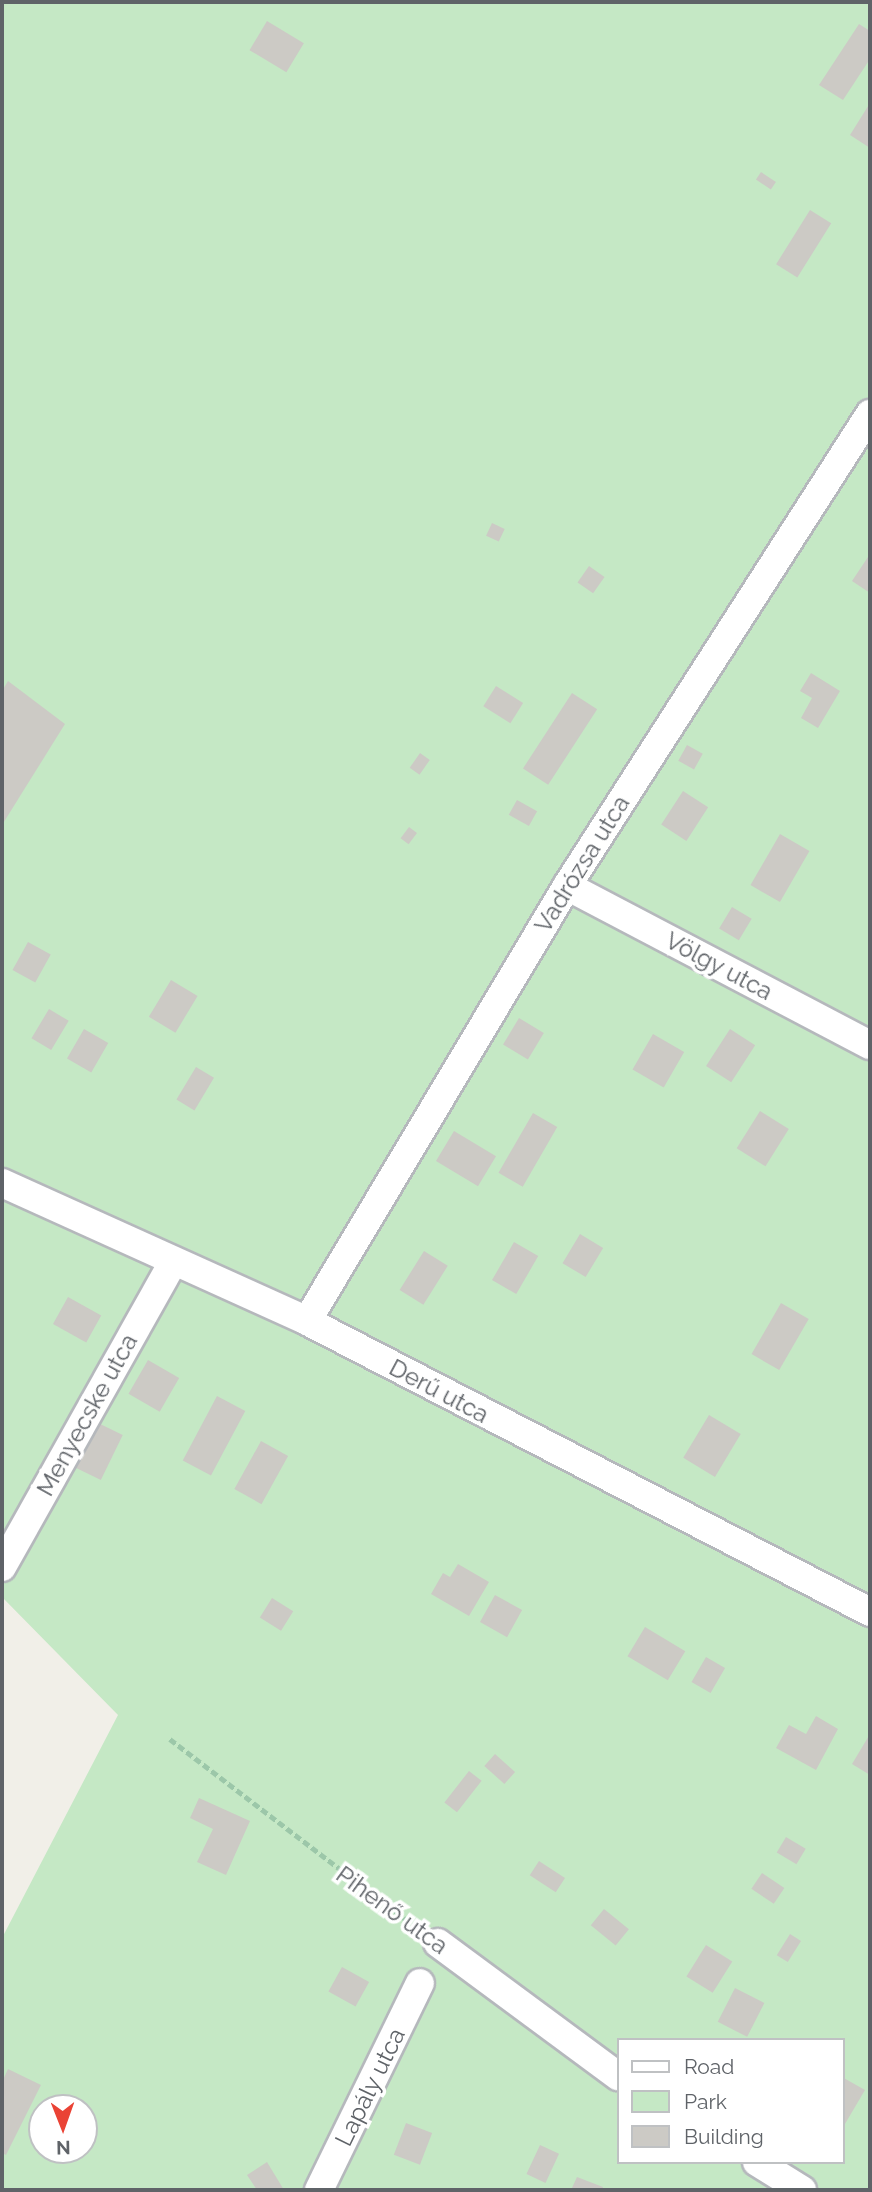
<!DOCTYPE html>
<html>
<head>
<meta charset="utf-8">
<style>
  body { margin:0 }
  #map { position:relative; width:872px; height:2192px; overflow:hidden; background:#f1efe8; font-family:Raleway,sans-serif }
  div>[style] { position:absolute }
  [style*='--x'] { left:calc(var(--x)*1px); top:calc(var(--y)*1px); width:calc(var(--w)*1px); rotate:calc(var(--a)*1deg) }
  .green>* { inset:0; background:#c5e8c5 }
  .building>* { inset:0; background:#cccac5; transform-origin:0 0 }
  .path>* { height:4.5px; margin-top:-2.25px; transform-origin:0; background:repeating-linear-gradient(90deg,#9cc7a9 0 7px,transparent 0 10.5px) }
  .roads { filter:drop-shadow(2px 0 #b5b8bc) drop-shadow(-2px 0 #b5b8bc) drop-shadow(0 2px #b5b8bc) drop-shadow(0 -2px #b5b8bc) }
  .minor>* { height:28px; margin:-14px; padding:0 14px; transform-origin:14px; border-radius:14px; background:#fff }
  span { translate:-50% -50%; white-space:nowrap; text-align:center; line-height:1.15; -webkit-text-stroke:7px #fff; paint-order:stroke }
  .street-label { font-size:24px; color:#5f6368 }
  .frame { position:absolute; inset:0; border:4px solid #5f6368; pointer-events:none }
  .legend { position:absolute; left:617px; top:2038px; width:228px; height:126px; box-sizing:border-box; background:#fff; border:2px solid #bfc1c3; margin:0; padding:9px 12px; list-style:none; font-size:21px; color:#5f6368 }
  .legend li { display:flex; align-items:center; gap:14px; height:35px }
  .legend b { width:35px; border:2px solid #bfc1c3 }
  .north { position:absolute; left:28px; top:2094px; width:70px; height:70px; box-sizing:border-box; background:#fff; border:2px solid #bfc1c3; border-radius:50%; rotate:179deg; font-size:19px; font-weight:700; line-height:28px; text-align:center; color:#5f6368 }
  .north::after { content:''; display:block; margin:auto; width:24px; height:32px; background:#ea4335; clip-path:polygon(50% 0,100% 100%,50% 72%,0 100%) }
</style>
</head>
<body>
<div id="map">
  <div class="green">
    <i style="clip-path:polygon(evenodd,2px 2px,870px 2px,870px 2190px,2px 2190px,2px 1938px,118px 1715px,2px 1597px,2px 2px,618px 2040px,842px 2040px,842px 2162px,618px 2162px,618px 2040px,2px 2px,42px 2108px,84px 2108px,84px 2150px,42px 2150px,42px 2108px)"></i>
  </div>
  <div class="building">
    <i style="left:267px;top:21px;width:43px;height:34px;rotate:31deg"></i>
    <i style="clip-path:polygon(859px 24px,870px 31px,870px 59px,843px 100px,819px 85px)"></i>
    <i style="clip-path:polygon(870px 103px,870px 148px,850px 135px)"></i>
    <i style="left:761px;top:172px;width:18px;height:9px;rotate:34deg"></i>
    <i style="left:810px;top:210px;width:25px;height:64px;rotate:32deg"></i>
    <i style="left:492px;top:523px;width:14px;height:14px;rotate:25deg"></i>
    <i style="clip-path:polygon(870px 554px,870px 593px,852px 581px)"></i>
    <i style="left:589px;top:566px;width:19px;height:20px;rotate:35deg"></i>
    <i style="clip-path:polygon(811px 673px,840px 691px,818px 728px,801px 718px,812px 698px,800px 691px)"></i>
    <i style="clip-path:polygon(8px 681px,65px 724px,2px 825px,2px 691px)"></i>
    <i style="left:496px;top:686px;width:32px;height:24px;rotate:32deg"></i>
    <i style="left:572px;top:693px;width:30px;height:90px;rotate:33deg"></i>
    <i style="left:687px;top:745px;width:18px;height:18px;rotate:29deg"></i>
    <i style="left:420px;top:753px;width:12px;height:18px;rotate:35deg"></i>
    <i style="left:683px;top:791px;width:30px;height:40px;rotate:33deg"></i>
    <i style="left:517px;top:800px;width:23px;height:17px;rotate:29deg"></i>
    <i style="left:409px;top:827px;width:10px;height:14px;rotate:37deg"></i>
    <i style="left:780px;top:834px;width:34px;height:59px;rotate:30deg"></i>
    <i style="left:732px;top:907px;width:23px;height:25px;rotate:31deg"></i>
    <i style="left:28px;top:942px;width:26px;height:32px;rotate:29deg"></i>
    <i style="left:171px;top:980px;width:31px;height:43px;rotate:31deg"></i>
    <i style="left:49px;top:1009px;width:23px;height:34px;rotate:31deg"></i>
    <i style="left:519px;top:1018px;width:29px;height:31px;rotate:31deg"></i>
    <i style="left:84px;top:1029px;width:28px;height:34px;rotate:30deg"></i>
    <i style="left:730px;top:1029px;width:30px;height:44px;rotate:33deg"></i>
    <i style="left:653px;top:1034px;width:36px;height:41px;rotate:30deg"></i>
    <i style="left:196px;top:1067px;width:21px;height:38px;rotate:31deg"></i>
    <i style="left:760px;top:1111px;width:34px;height:44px;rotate:32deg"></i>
    <i style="left:533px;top:1113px;width:28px;height:69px;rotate:30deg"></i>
    <i style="left:454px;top:1131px;width:49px;height:35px;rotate:31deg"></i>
    <i style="left:580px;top:1234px;width:27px;height:34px;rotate:31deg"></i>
    <i style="left:514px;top:1242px;width:28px;height:44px;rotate:30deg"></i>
    <i style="left:424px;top:1251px;width:28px;height:46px;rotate:32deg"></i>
    <i style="left:68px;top:1297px;width:38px;height:31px;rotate:29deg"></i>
    <i style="left:781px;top:1303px;width:32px;height:59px;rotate:30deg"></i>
    <i style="left:148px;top:1360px;width:36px;height:39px;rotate:30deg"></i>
    <i style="left:217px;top:1396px;width:32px;height:73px;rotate:28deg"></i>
    <i style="left:709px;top:1415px;width:37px;height:50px;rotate:31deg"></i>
    <i style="left:94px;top:1421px;width:32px;height:50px;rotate:26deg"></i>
    <i style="left:261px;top:1441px;width:31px;height:55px;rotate:29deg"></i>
    <i style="clip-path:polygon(458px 1564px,489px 1582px,469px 1616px,431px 1594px,443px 1573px,450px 1577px)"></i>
    <i style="left:495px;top:1595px;width:31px;height:31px;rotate:29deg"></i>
    <i style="left:272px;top:1598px;width:25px;height:23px;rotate:32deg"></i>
    <i style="left:645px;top:1627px;width:47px;height:34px;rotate:31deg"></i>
    <i style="left:706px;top:1657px;width:22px;height:29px;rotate:30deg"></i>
    <i style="clip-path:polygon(816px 1716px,838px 1729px,816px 1770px,776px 1748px,789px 1725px,806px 1734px)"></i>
    <i style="clip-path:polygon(870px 1734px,870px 1775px,852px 1764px)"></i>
    <i style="left:495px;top:1754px;width:27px;height:16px;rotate:42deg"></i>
    <i style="left:469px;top:1771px;width:16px;height:40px;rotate:38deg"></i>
    <i style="clip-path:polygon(199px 1798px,250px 1821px,226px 1875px,197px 1862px,213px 1829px,190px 1818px)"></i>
    <i style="left:786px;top:1837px;width:23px;height:18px;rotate:31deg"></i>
    <i style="left:539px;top:1861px;width:31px;height:17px;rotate:33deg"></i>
    <i style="left:762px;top:1873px;width:27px;height:19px;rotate:34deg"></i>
    <i style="left:604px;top:1909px;width:32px;height:21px;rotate:39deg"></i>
    <i style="left:790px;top:1934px;width:13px;height:25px;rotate:32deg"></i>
    <i style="left:706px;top:1945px;width:31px;height:37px;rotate:32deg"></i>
    <i style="left:342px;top:1967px;width:31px;height:28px;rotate:29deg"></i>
    <i style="left:735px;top:1988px;width:33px;height:38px;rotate:27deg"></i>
    <i style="clip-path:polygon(8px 2069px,41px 2085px,6px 2155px,2px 2153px,2px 2082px)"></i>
    <i style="clip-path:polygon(842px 2077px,865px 2090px,842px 2129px)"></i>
    <i style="left:406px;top:2123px;width:28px;height:34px;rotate:21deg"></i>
    <i style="left:540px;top:2145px;width:21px;height:32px;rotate:25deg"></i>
    <i style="clip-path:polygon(267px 2162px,284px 2190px,257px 2190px,247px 2175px)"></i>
    <i style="clip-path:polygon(577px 2177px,603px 2187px,602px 2190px,571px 2190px)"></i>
  </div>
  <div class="path">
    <i style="--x:170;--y:1739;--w:310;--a:37.4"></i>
  </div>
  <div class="roads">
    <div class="minor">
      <i style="--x:567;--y:886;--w:342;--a:27.7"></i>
      <i style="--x:2;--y:1183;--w:335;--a:24.3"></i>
      <i style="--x:307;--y:1321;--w:634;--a:27.33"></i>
      <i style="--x:307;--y:1321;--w:507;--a:-59.13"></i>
      <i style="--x:567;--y:886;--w:561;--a:-57.3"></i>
      <i style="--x:2;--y:1567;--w:347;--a:-60.7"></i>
      <i style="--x:438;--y:1943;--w:224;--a:36.5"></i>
      <i style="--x:757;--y:2162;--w:53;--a:31.9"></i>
      <i style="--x:319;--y:2190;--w:230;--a:-64"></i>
    </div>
  </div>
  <div class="street-label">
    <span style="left:582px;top:864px;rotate:-58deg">Vadrózsa utca</span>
    <span style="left:719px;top:966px;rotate:28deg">Völgy utca</span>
    <span style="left:439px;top:1391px;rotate:28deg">Derű utca</span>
    <span style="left:87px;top:1415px;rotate:-61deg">Menyecske utca</span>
    <span style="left:392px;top:1910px;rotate:36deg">Pihenő utca</span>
    <span style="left:370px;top:2087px;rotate:-64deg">Lapály utca</span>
  </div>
  <div class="frame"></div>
  <ul class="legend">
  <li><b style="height:9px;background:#fff"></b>Road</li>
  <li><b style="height:19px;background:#c5e8c5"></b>Park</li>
  <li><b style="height:19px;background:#cccac5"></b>Building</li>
  </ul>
  <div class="north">N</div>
</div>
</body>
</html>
